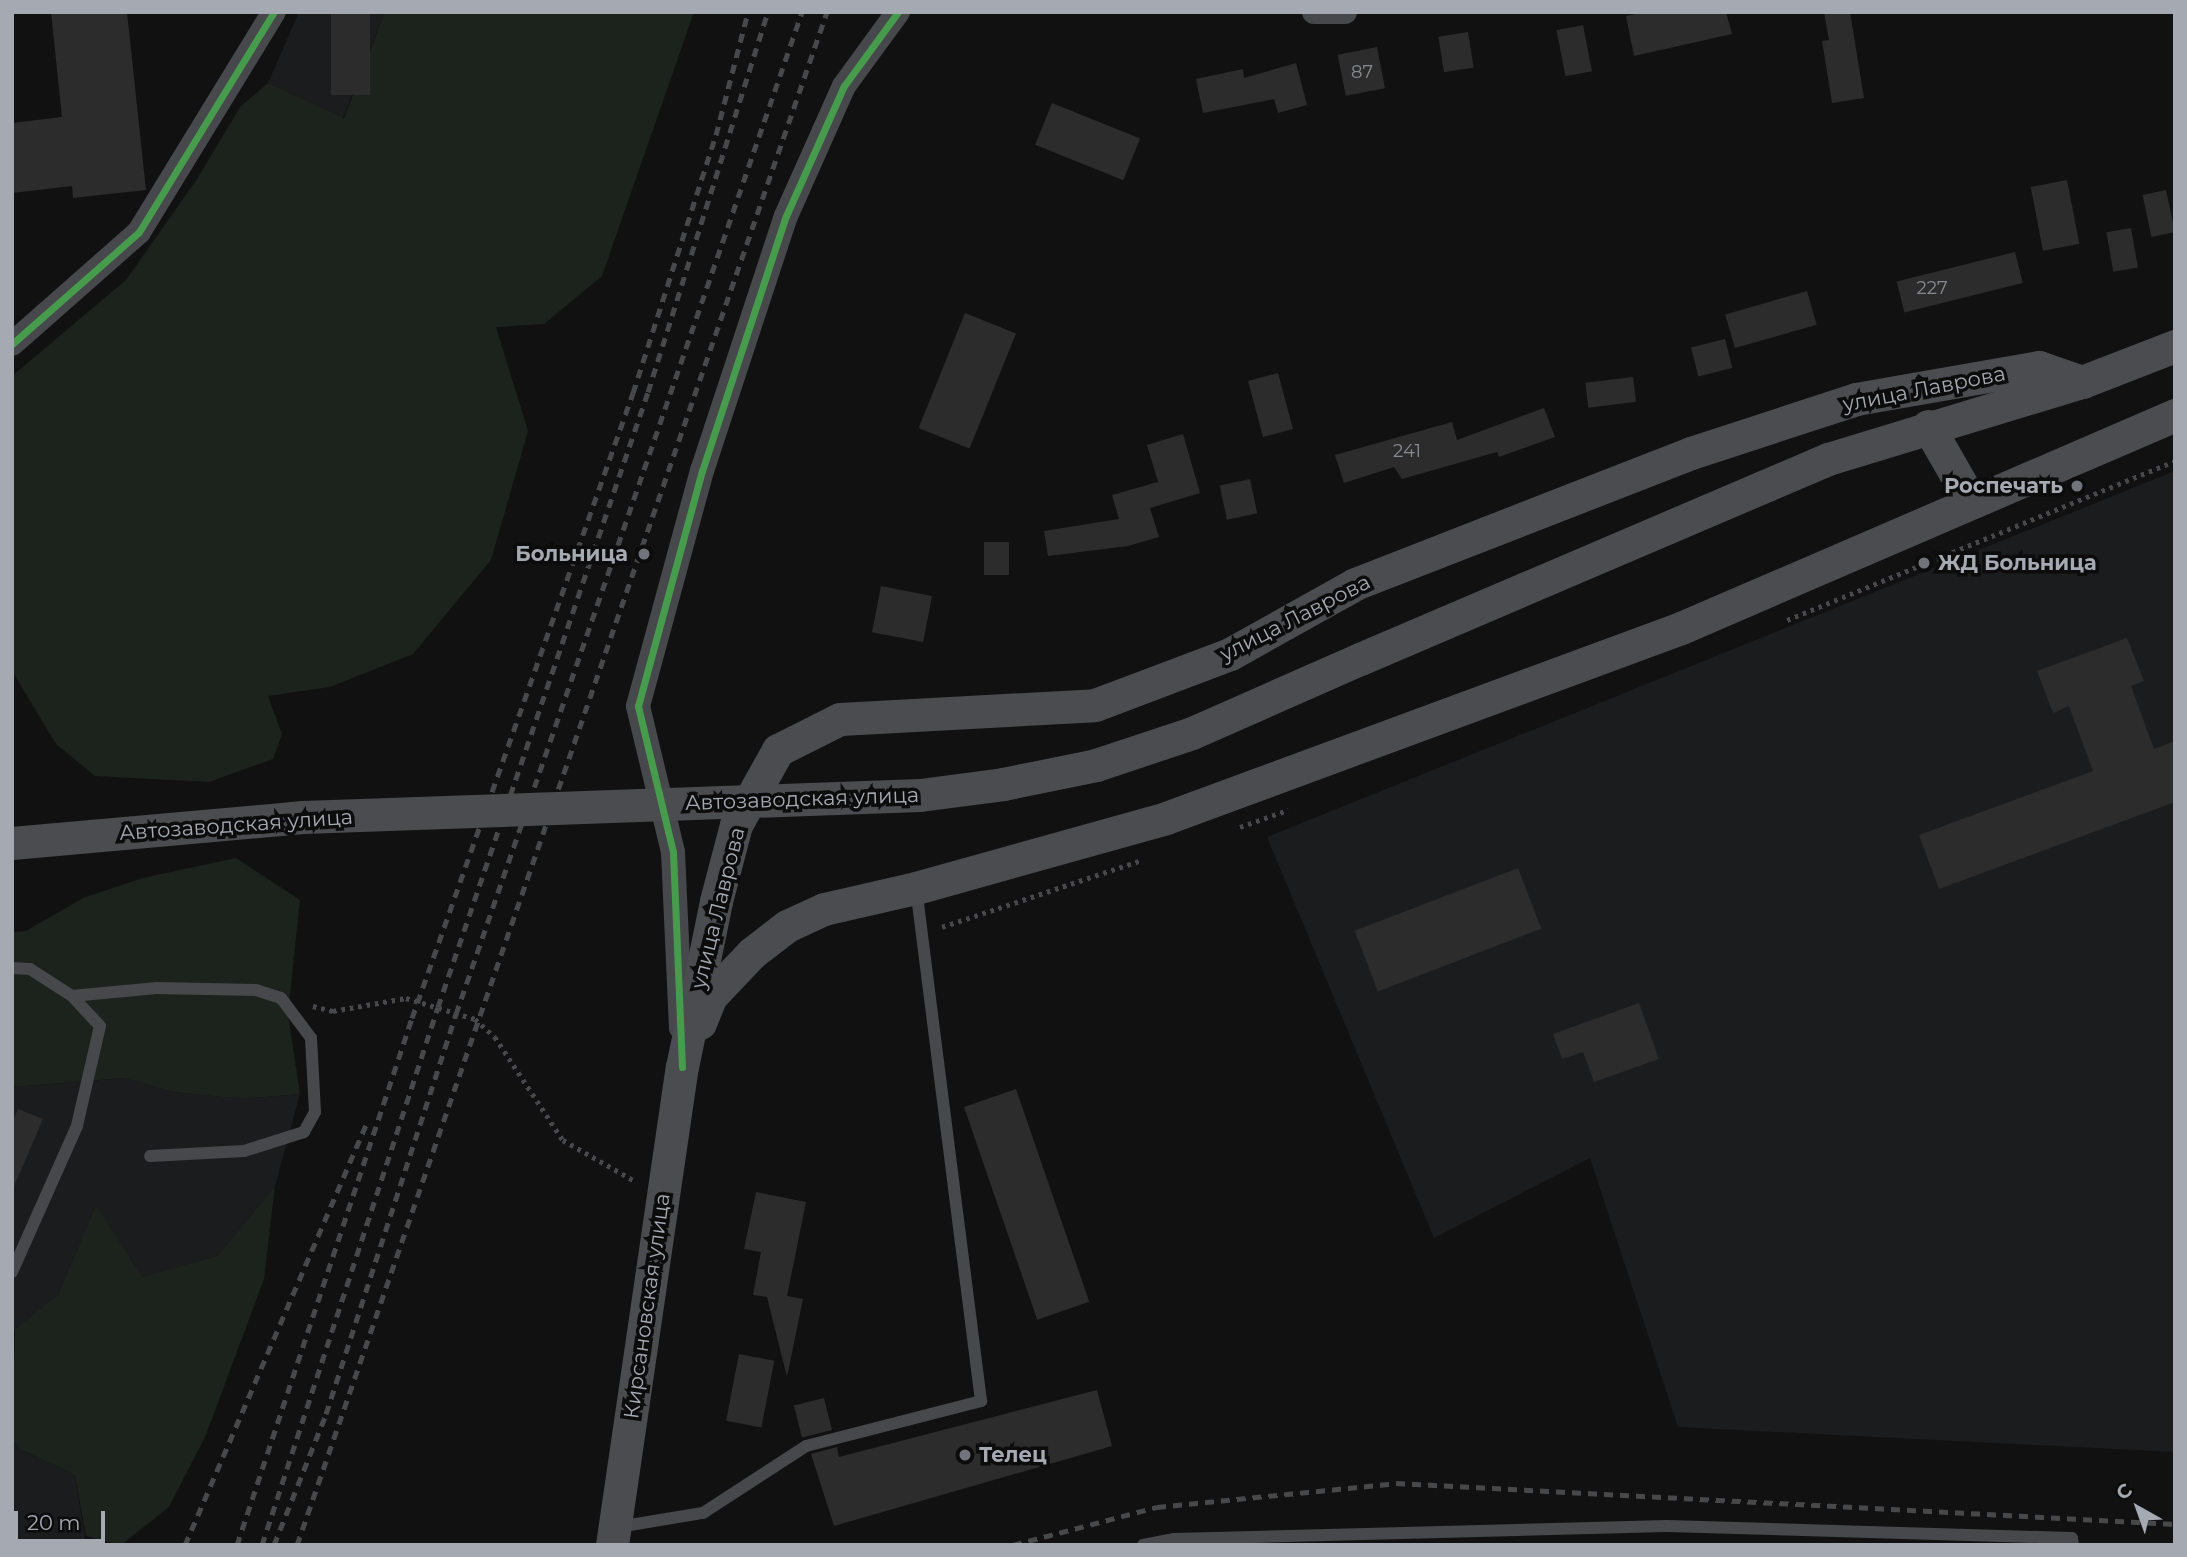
<!DOCTYPE html>
<html>
<head>
<meta charset="utf-8">
<style>
  body { margin:0 }
  #map { position:relative; width:2187px; height:1557px; overflow:hidden; background:#111112; font-family:Montserrat,sans-serif }
  div>[style] { position:absolute }
  [style*='--x'] { left:calc(var(--x)*1px); top:calc(var(--y)*1px); width:calc(var(--w)*1px); rotate:calc(var(--a)*1deg) }
  .built>* { inset:0; background:#1b1c1d }
  .green>* { inset:0; background:#1c221c }
  .building>* { inset:0; background:#2c2c2d; transform-origin:0 0 }
  .path>* { height:4.5px; margin-top:-2.25px; transform-origin:0; background:repeating-linear-gradient(90deg,#48494c 0 3.5px,transparent 0 8.5px) }
  .service>* { height:12px; margin:-6px; padding:0 6px; transform-origin:6px; border-radius:6px; background:#46484b }
  .minor>* { height:24px; margin:-12px; padding:0 12px; transform-origin:12px; border-radius:12px; background:#46484b }
  .secondary>* { height:33px; margin:-16.5px; padding:0 16.5px; transform-origin:16.5px; border-radius:16.5px; background:#4a4c4f }
  .rail>* { height:5px; margin-top:-2.5px; transform-origin:0; background:repeating-linear-gradient(90deg,#47484a 0 9px,transparent 0 16px) }
  .secondary-bridge>* { height:33px; margin:-16.5px; padding:0 16.5px; transform-origin:16.5px; border-radius:16.5px; background:#4a4c4f }
  .cycleway>* { height:7px; margin:-3.5px; padding:0 3.5px; transform-origin:3.5px; border-radius:3.5px; background:#469c4c }
  .dots>* { width:19px; height:19px; translate:-50% -50%; box-sizing:border-box; border:4px solid #0c0c0d; border-radius:50% }
  span { translate:-50% -50%; white-space:nowrap; text-align:center; line-height:1.15; -webkit-text-stroke:7px #0c0c0d; paint-order:stroke }
  .number-label { font-size:18px; color:#868a91 }
  .number-label span { -webkit-text-stroke-width:0 }
  .street-label { font-size:21px; color:#a4a9b2 }
  .poi-label { font-size:21px; color:#a4a9b2; font-weight:700 }
  .right { translate:-100% -50%; text-align:right }
  .left { translate:0 -50%; text-align:left }
  .frame { position:absolute; inset:0; border:14px solid #a4a9b2; pointer-events:none }
  .north { position:absolute; left:2103px; top:1473px; width:70px; height:70px; -webkit-text-stroke:5px #0c0c0d; paint-order:stroke; rotate:320deg; font-size:19px; font-weight:700; line-height:28px; text-align:center; color:#a4a9b2 }
  .north::after { content:''; display:block; margin:auto; width:24px; height:32px; background:#a4a9b2; clip-path:polygon(50% 0,100% 100%,50% 72%,0 100%) }
  .scale { position:absolute; left:14px; top:1511px; width:91px; height:32px; box-sizing:border-box; border:4px solid #a4a9b2; border-top:0; padding-left:9px; font-size:21px; line-height:24px; white-space:nowrap; color:#a4a9b2; -webkit-text-stroke:5px #0c0c0d; paint-order:stroke }
</style>
</head>
<body>
<div id="map">
  <div class="built">
    <i style="clip-path:polygon(299px 12px,385px 12px,343px 118px,268px 83px)"></i>
    <i style="clip-path:polygon(2175px 471px,2175px 1452px,1678px 1427px,1590px 1158px,1434px 1238px,1267px 837px)"></i>
    <i style="clip-path:polygon(125px 1078px,173px 1092px,242px 1099px,300px 1094px,275px 1186px,217px 1256px,141px 1278px,96px 1206px,58px 1295px,12px 1334px,12px 1087px)"></i>
    <i style="clip-path:polygon(12px 1439px,20px 1449px,75px 1475px,86px 1545px,12px 1545px)"></i>
  </div>
  <div class="green">
    <i style="clip-path:polygon(385px 12px,694px 12px,602px 276px,544px 324px,496px 327px,528px 431px,491px 560px,413px 654px,330px 687px,268px 696px,282px 734px,273px 759px,209px 782px,95px 776px,56px 744px,12px 671px,12px 376px,126px 280px,197px 179px,240px 107px,268px 83px,344px 118px)"></i>
    <i style="clip-path:polygon(236px 858px,300px 900px,288px 1014px,300px 1094px,242px 1099px,173px 1092px,124px 1078px,12px 1087px,12px 932px,26px 931px,83px 898px,143px 878px)"></i>
    <i style="clip-path:polygon(275px 1186px,264px 1279px,206px 1435px,169px 1507px,121px 1545px,86px 1536px,75px 1475px,20px 1449px,12px 1439px,15px 1329px,58px 1295px,96px 1205px,142px 1277px,217px 1256px)"></i>
  </div>
  <div class="building">
    <i style="clip-path:polygon(51px 12px,127px 12px,146px 190px,73px 198px,72px 186px,12px 193px,12px 123px,62px 117px)"></i>
    <i style="left:331px;top:12px;width:39px;height:83px"></i>
    <i style="clip-path:polygon(1645px 12px,1726px 12px,1732px 34px,1634px 56px,1626px 16px)"></i>
    <i style="clip-path:polygon(1824px 12px,1850px 12px,1864px 98px,1832px 103px,1822px 41px,1829px 40px)"></i>
    <i style="left:1583px;top:25px;width:47px;height:27px;rotate:79deg"></i>
    <i style="left:1468px;top:32px;width:36px;height:30px;rotate:81deg"></i>
    <i style="left:1377px;top:47px;width:42px;height:40px;rotate:79deg"></i>
    <i style="clip-path:polygon(1296px 63px,1307px 105px,1278px 113px,1274px 99px,1203px 113px,1196px 79px,1243px 69px,1244px 78px)"></i>
    <i style="left:1052px;top:103px;width:95px;height:45px;rotate:22deg"></i>
    <i style="left:2067px;top:180px;width:65px;height:37px;rotate:79deg"></i>
    <i style="left:2166px;top:190px;width:43px;height:24px;rotate:78deg"></i>
    <i style="left:2131px;top:228px;width:40px;height:25px;rotate:80deg"></i>
    <i style="left:2015px;top:252px;width:32px;height:122px;rotate:76deg"></i>
    <i style="left:1807px;top:291px;width:35px;height:85px;rotate:74deg"></i>
    <i style="left:965px;top:313px;width:55px;height:124px;rotate:22deg"></i>
    <i style="left:1725px;top:339px;width:30px;height:35px;rotate:76deg"></i>
    <i style="left:1278px;top:373px;width:58px;height:31px;rotate:75deg"></i>
    <i style="left:1633px;top:377px;width:25px;height:48px;rotate:83deg"></i>
    <i style="clip-path:polygon(1544px 408px,1555px 437px,1499px 457px,1497px 452px,1402px 479px,1394px 467px,1344px 483px,1335px 455px,1452px 422px,1457px 440px)"></i>
    <i style="clip-path:polygon(1183px 434px,1200px 493px,1150px 508px,1159px 537px,1128px 546px,1048px 556px,1044px 531px,1119px 519px,1112px 495px,1158px 482px,1147px 445px)"></i>
    <i style="left:1250px;top:479px;width:35px;height:31px;rotate:78deg"></i>
    <i style="left:984px;top:542px;width:25px;height:33px"></i>
    <i style="left:881px;top:586px;width:52px;height:47px;rotate:11deg"></i>
    <i style="clip-path:polygon(2127px 638px,2144px 681px,2131px 686px,2154px 749px,2175px 741px,2175px 802px,1939px 889px,1919px 835px,2093px 771px,2069px 706px,2053px 713px,2037px 671px)"></i>
    <i style="left:1518px;top:868px;width:65px;height:175px;rotate:69deg"></i>
    <i style="clip-path:polygon(1639px 1003px,1659px 1059px,1594px 1082px,1583px 1052px,1562px 1059px,1553px 1034px)"></i>
    <i style="left:1016px;top:1089px;width:225px;height:55px;rotate:71deg"></i>
    <i style="clip-path:polygon(18px 1109px,43px 1119px,12px 1191px,12px 1123px)"></i>
    <i style="clip-path:polygon(756px 1192px,806px 1202px,787px 1296px,803px 1299px,787px 1377px,767px 1297px,753px 1295px,761px 1252px,744px 1249px)"></i>
    <i style="left:739px;top:1354px;width:36px;height:68px;rotate:11deg"></i>
    <i style="clip-path:polygon(1097px 1390px,1112px 1446px,834px 1526px,811px 1454px,837px 1447px,839px 1457px)"></i>
    <i style="left:824px;top:1398px;width:33px;height:31px;rotate:76deg"></i>
  </div>
  <div class="path">
    <i style="--x:1787;--y:620;--w:419;--a:-22.3"></i>
    <i style="--x:1240;--y:827;--w:51;--a:-19.5"></i>
    <i style="--x:942;--y:927;--w:208;--a:-18.5"></i>
    <i style="--x:313;--y:1006;--w:21;--a:14"></i>
    <i style="--x:333;--y:1011;--w:74;--a:-10.1"></i>
    <i style="--x:406;--y:998;--w:72;--a:16.9"></i>
    <i style="--x:475;--y:1019;--w:27;--a:42"></i>
    <i style="--x:495;--y:1037;--w:123;--a:56.6"></i>
    <i style="--x:563;--y:1140;--w:83;--a:29.7"></i>
  </div>
  <div class="service">
    <i style="--x:12;--y:968;--w:18;--a:3"></i>
    <i style="--x:30;--y:969;--w:50;--a:32.7"></i>
    <i style="--x:72;--y:996;--w:41;--a:47"></i>
    <i style="--x:100;--y:1026;--w:103;--a:103"></i>
    <i style="--x:77;--y:1126;--w:160;--a:114"></i>
    <i style="--x:72;--y:996;--w:85;--a:-5.4"></i>
    <i style="--x:157;--y:988;--w:99;--a:1.2"></i>
    <i style="--x:256;--y:990;--w:26;--a:18"></i>
    <i style="--x:281;--y:998;--w:50;--a:53.1"></i>
    <i style="--x:311;--y:1038;--w:74;--a:86.9"></i>
    <i style="--x:315;--y:1112;--w:23;--a:119"></i>
    <i style="--x:304;--y:1132;--w:63;--a:162.4"></i>
    <i style="--x:244;--y:1151;--w:94;--a:177"></i>
    <i style="--x:618;--y:1527;--w:86;--a:-9.4"></i>
    <i style="--x:703;--y:1513;--w:123;--a:-33"></i>
    <i style="--x:806;--y:1446;--w:181;--a:-14.4"></i>
    <i style="--x:981;--y:1401;--w:517;--a:-97.22"></i>
    <i style="--x:1143;--y:1545;--w:32;--a:-11"></i>
    <i style="--x:1174;--y:1539;--w:493;--a:-1.5"></i>
    <i style="--x:1667;--y:1526;--w:405;--a:1.7"></i>
    <i style="--x:2072;--y:1538;--w:7;--a:82"></i>
  </div>
  <div class="minor">
    <i style="--x:1314;--y:12;--w:31;--a:0"></i>
    <i style="--x:12;--y:344;--w:169;--a:-41.4"></i>
    <i style="--x:139;--y:232;--w:258;--a:-58.5"></i>
    <i style="--x:681;--y:1028;--w:176;--a:-92.6"></i>
    <i style="--x:673;--y:852;--w:150;--a:-103.5"></i>
    <i style="--x:638;--y:706;--w:244;--a:-74.8"></i>
    <i style="--x:702;--y:471;--w:268;--a:-71.8"></i>
    <i style="--x:786;--y:216;--w:142;--a:-66"></i>
    <i style="--x:844;--y:86;--w:92;--a:-53.9"></i>
  </div>
  <div class="secondary">
    <i style="--x:1928;--y:426;--w:86;--a:60.2"></i>
    <i style="--x:1360;--y:659;--w:509;--a:-23.14"></i>
    <i style="--x:1828;--y:459;--w:265;--a:-16.9"></i>
    <i style="--x:2082;--y:382;--w:100;--a:-21.2"></i>
    <i style="--x:12;--y:843;--w:292;--a:-5.1"></i>
    <i style="--x:700;--y:1023;--w:29;--a:-68"></i>
    <i style="--x:711;--y:996;--w:59;--a:-46.4"></i>
    <i style="--x:752;--y:953;--w:44;--a:-37.6"></i>
    <i style="--x:787;--y:926;--w:41;--a:-24.7"></i>
    <i style="--x:824;--y:909;--w:94;--a:-12.9"></i>
    <i style="--x:916;--y:888;--w:260;--a:-15.6"></i>
    <i style="--x:1166;--y:818;--w:549;--a:-20.25"></i>
    <i style="--x:1681;--y:628;--w:538;--a:-23.32"></i>
    <i style="--x:612;--y:1545;--w:483;--a:-81.7"></i>
    <i style="--x:682;--y:1067;--w:169;--a:-78.4"></i>
    <i style="--x:716;--y:901;--w:79;--a:-75.3"></i>
    <i style="--x:736;--y:825;--w:86;--a:-60.8"></i>
    <i style="--x:778;--y:750;--w:69;--a:-26.6"></i>
    <i style="--x:840;--y:719;--w:255;--a:-3.1"></i>
    <i style="--x:1095;--y:705;--w:144;--a:-20.7"></i>
    <i style="--x:1230;--y:654;--w:143;--a:-29.2"></i>
    <i style="--x:1355;--y:584;--w:361;--a:-21.3"></i>
    <i style="--x:1691;--y:453;--w:174;--a:-18.1"></i>
    <i style="--x:1856;--y:399;--w:186;--a:-9.9"></i>
    <i style="--x:2039;--y:367;--w:46;--a:19.2"></i>
  </div>
  <div class="rail">
    <i style="--x:185;--y:1545;--w:462;--a:-66.7"></i>
    <i style="--x:237;--y:1545;--w:555;--a:-71.63"></i>
    <i style="--x:412;--y:1018;--w:663;--a:-70.53"></i>
    <i style="--x:633;--y:393;--w:271;--a:-72.2"></i>
    <i style="--x:716;--y:135;--w:127;--a:-75.4"></i>
    <i style="--x:262;--y:1545;--w:566;--a:-71.89"></i>
    <i style="--x:438;--y:1007;--w:650;--a:-71.15"></i>
    <i style="--x:648;--y:392;--w:398;--a:-72.5"></i>
    <i style="--x:274;--y:1545;--w:141;--a:-68.3"></i>
    <i style="--x:326;--y:1414;--w:421;--a:-72"></i>
    <i style="--x:456;--y:1014;--w:1060;--a:-70.95"></i>
    <i style="--x:297;--y:1545;--w:1622;--a:-70.93"></i>
    <i style="--x:1013;--y:1545;--w:149;--a:-14.8"></i>
    <i style="--x:1157;--y:1507;--w:240;--a:-5.7"></i>
    <i style="--x:1396;--y:1483;--w:780;--a:3.01"></i>
  </div>
  <div class="secondary-bridge">
    <i style="--x:303;--y:817;--w:617;--a:-2.04"></i>
    <i style="--x:920;--y:795;--w:84;--a:-7.5"></i>
    <i style="--x:1003;--y:784;--w:95;--a:-11.5"></i>
    <i style="--x:1096;--y:765;--w:101;--a:-18.4"></i>
    <i style="--x:1192;--y:733;--w:184;--a:-23.8"></i>
  </div>
  <div class="cycleway">
    <i style="--x:12;--y:344;--w:169;--a:-41.4"></i>
    <i style="--x:139;--y:232;--w:258;--a:-58.5"></i>
    <i style="--x:682;--y:1067;--w:215;--a:-92.4"></i>
    <i style="--x:673;--y:852;--w:150;--a:-103.5"></i>
    <i style="--x:638;--y:706;--w:244;--a:-74.8"></i>
    <i style="--x:702;--y:471;--w:268;--a:-71.8"></i>
    <i style="--x:786;--y:216;--w:142;--a:-66"></i>
    <i style="--x:844;--y:86;--w:92;--a:-53.9"></i>
  </div>
  <div class="dots">
    <i style="left:2077px;top:486px;background:#71747a"></i>
    <i style="left:644px;top:554px;background:#71747a"></i>
    <i style="left:1924px;top:563px;background:#71747a"></i>
    <i style="left:965px;top:1455px;background:#71747a"></i>
  </div>
  <div class="number-label">
    <span style="left:1362px;top:72px">87</span>
    <span style="left:1932px;top:288px">227</span>
    <span style="left:1407px;top:451px">241</span>
  </div>
  <div class="street-label">
    <span style="left:1924px;top:389px;rotate:-11deg">улица Лаврова</span>
    <span style="left:1295px;top:618px;rotate:-27deg">улица Лаврова</span>
    <span style="left:802px;top:799px;rotate:-2deg">Автозаводская улица</span>
    <span style="left:236px;top:825px;rotate:-4deg">Автозаводская улица</span>
    <span style="left:718px;top:908px;rotate:-76deg">улица Лаврова</span>
    <span style="left:647px;top:1306px;rotate:-82deg">Кирсановская улица</span>
  </div>
  <div class="poi-label">
    <span class="right" style="left:2063px;top:486px">Роспечать</span>
    <span class="right" style="left:628px;top:554px">Больница</span>
    <span class="left" style="left:1938px;top:563px">ЖД Больница</span>
    <span class="left" style="left:979px;top:1455px">Телец</span>
  </div>
  <div class="frame"></div>
  <div class="north">С</div>
  <div class="scale">20 m</div>
</div>
</body>
</html>
